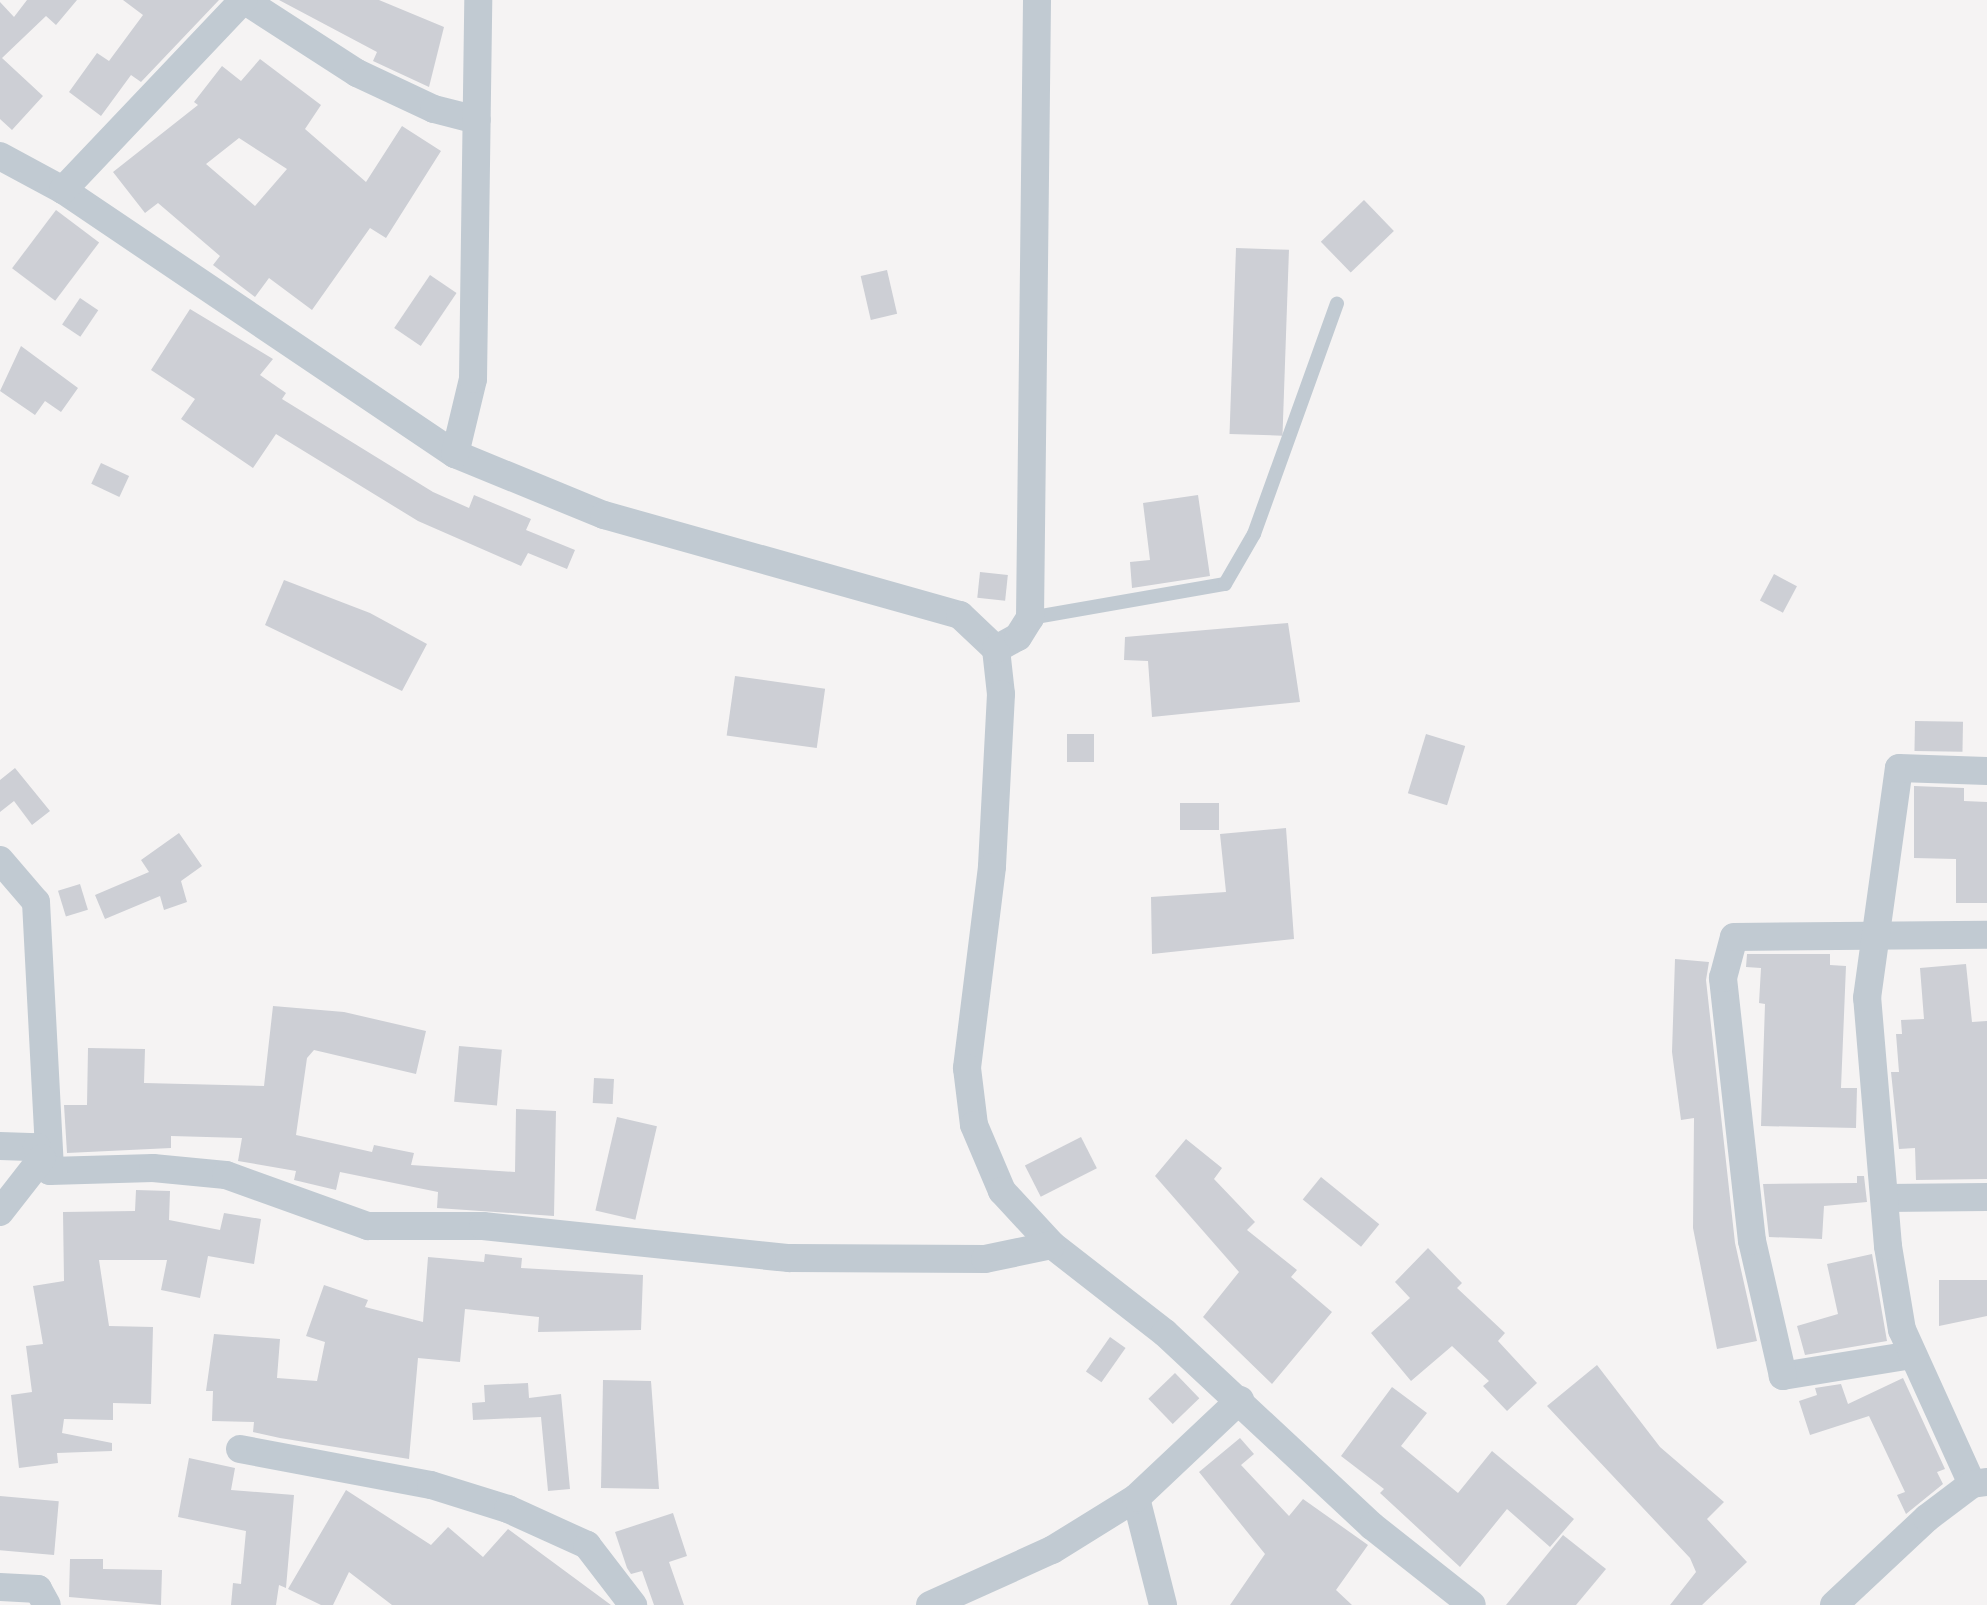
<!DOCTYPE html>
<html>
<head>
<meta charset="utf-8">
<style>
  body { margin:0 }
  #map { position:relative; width:1987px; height:1605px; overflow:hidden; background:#f5f3f3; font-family:Inter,sans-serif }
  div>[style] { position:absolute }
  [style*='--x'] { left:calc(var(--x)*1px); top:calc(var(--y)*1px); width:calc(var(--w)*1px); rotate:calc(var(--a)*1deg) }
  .building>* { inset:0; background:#cdcfd5; transform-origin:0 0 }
  .lane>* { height:14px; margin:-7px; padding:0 7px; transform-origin:7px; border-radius:7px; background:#c1cad2 }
  .street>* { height:28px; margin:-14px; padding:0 14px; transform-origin:14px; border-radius:14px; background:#c1cad2 }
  span { translate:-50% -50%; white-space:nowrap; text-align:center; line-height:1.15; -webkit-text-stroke:10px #fff; paint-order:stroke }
</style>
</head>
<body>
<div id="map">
  <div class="building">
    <i style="clip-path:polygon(27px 0,77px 0,56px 25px,46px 16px,2px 58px,43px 96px,12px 130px,0 119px,0 2px,14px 17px)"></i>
    <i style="clip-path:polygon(123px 0,219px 0,141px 82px,131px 75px,101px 116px,69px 92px,97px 53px,109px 61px,143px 15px)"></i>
    <i style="clip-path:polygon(279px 0,379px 0,444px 27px,429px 87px,373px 61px,377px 52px)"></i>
    <i style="clip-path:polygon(evenodd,260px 59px,321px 105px,305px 129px,366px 182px,402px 126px,441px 151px,386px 238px,370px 228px,312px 310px,269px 278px,255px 297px,213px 265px,220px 256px,158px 203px,145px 213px,113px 172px,198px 105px,194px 102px,222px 66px,241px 81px,260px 59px,239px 138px,287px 169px,255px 206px,206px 164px,239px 138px)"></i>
    <i style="left:1364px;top:200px;width:43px;height:60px;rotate:46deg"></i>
    <i style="left:56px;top:210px;width:54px;height:73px;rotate:37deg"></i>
    <i style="left:1236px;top:248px;width:53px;height:186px;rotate:2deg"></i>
    <i style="left:887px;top:270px;width:45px;height:27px;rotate:77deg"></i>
    <i style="left:430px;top:275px;width:32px;height:64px;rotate:34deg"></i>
    <i style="left:80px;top:298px;width:22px;height:32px;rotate:34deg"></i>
    <i style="clip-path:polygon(190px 309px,273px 359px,260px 375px,286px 393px,282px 399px,433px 492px,469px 508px,474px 495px,531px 519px,526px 530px,575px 550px,567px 569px,528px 553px,521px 566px,418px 521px,276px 434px,253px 468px,181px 419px,195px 399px,151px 370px)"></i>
    <i style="clip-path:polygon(21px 346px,78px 388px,61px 412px,45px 401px,35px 415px,0 391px)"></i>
    <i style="left:101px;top:463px;width:31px;height:23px;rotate:25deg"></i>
    <i style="clip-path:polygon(1198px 495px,1210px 576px,1132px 588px,1130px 562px,1150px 560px,1143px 503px)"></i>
    <i style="left:980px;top:572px;width:28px;height:26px;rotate:6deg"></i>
    <i style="left:1774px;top:574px;width:26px;height:30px;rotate:28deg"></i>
    <i style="clip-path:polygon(284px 580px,370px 613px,427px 644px,402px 691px,265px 625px)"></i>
    <i style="clip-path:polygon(1288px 623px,1300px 702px,1152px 717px,1148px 661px,1124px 660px,1125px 637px)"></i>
    <i style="left:735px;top:676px;width:91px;height:60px;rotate:8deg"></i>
    <i style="left:1915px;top:721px;width:48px;height:30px;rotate:1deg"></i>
    <i style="left:1067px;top:734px;width:27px;height:28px"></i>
    <i style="left:1426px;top:734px;width:41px;height:62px;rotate:17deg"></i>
    <i style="clip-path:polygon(15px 768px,50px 811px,32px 825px,14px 801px,0 812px,0 780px)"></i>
    <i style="clip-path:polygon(1914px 786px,1964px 788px,1964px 801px,1987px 802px,1987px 903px,1956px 903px,1956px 859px,1914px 858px)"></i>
    <i style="left:1180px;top:803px;width:39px;height:27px"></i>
    <i style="clip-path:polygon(1286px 828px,1294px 939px,1152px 954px,1151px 897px,1226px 892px,1220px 834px)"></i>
    <i style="clip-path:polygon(179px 833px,202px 866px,181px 881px,187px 902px,164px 910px,160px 896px,105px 919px,95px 895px,149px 872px,141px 860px)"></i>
    <i style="left:80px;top:884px;width:27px;height:23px;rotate:73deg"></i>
    <i style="clip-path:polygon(1747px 954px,1830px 954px,1830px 965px,1846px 966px,1841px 1088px,1857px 1088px,1856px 1128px,1761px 1126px,1765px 1004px,1759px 1003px,1761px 968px,1746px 967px)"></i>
    <i style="clip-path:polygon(1675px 959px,1709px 962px,1706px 980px,1735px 1243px,1757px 1341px,1717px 1349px,1693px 1228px,1694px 1118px,1681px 1120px,1672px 1052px)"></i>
    <i style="clip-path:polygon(1966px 964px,1972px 1022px,1987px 1021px,1987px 1179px,1916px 1180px,1915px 1148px,1899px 1149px,1891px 1072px,1899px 1072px,1896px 1034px,1902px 1034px,1901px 1020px,1924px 1019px,1920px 968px)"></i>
    <i style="clip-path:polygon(273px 1006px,344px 1012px,426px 1031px,416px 1074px,314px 1050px,307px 1058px,296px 1135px,372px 1152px,374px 1145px,414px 1153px,411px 1165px,515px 1172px,516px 1109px,556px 1111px,554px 1216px,437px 1208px,438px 1192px,340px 1172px,336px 1190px,294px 1180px,296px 1171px,238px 1161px,242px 1138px,171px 1136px,171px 1148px,67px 1153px,64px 1105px,87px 1105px,88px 1048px,145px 1049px,144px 1083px,264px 1086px)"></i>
    <i style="left:459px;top:1046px;width:43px;height:56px;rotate:5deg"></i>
    <i style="left:594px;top:1078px;width:20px;height:25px;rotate:3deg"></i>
    <i style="left:617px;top:1117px;width:41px;height:96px;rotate:13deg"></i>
    <i style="left:1081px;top:1137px;width:35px;height:63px;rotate:63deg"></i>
    <i style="clip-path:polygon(1186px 1139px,1222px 1168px,1214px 1179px,1255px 1222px,1247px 1230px,1297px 1270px,1291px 1277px,1332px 1312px,1272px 1384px,1203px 1317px,1239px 1272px,1155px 1176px)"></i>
    <i style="clip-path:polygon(1857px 1176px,1864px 1176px,1867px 1202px,1824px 1206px,1822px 1239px,1769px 1237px,1763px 1184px,1857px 1183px)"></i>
    <i style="left:1321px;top:1177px;width:75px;height:29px;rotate:39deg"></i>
    <i style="clip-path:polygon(136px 1190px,170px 1191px,169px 1220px,220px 1230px,224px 1213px,261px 1219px,254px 1264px,208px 1256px,200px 1298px,161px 1290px,167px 1260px,99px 1260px,109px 1326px,153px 1327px,151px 1404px,113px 1403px,113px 1420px,64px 1419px,62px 1433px,112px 1443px,112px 1451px,57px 1453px,58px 1463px,19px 1468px,11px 1395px,32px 1392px,26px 1346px,43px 1344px,33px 1286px,64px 1281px,63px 1212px,135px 1211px)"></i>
    <i style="clip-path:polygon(1428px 1248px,1462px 1283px,1457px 1288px,1505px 1333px,1498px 1341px,1537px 1383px,1507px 1411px,1483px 1386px,1489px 1381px,1452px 1346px,1411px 1381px,1371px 1333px,1410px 1298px,1395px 1282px)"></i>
    <i style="clip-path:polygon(485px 1254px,522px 1258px,521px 1268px,643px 1275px,641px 1330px,538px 1332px,539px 1317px,465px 1309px,460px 1362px,418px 1358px,409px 1459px,280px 1438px,253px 1432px,254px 1422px,212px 1421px,213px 1391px,206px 1391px,214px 1334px,280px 1339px,277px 1378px,317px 1381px,325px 1342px,306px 1336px,324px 1285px,368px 1300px,365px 1307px,423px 1322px,428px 1257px,484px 1262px)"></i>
    <i style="clip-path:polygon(1872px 1254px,1887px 1341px,1805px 1355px,1797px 1326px,1838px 1314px,1827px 1264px)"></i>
    <i style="clip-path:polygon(1939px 1280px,1987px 1280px,1987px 1316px,1939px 1326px)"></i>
    <i style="left:1110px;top:1337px;width:19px;height:42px;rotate:35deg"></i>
    <i style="clip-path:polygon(1597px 1365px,1660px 1447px,1724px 1502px,1707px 1519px,1747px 1562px,1702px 1605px,1670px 1605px,1696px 1572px,1690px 1558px,1547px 1406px)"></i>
    <i style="left:1175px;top:1373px;width:35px;height:37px;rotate:46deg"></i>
    <i style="clip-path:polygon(1903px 1378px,1945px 1469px,1937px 1472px,1943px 1484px,1906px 1514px,1897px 1495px,1905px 1492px,1869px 1416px,1810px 1435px,1799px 1401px,1817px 1395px,1815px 1388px,1841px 1384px,1848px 1404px)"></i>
    <i style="clip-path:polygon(603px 1380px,651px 1381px,659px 1489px,601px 1488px)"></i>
    <i style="clip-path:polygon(528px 1383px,529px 1398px,561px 1394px,570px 1489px,548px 1491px,541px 1417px,473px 1420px,472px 1403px,485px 1402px,484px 1385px)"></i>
    <i style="clip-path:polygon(1392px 1387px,1427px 1413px,1401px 1446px,1458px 1493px,1492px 1451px,1574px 1519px,1550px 1547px,1507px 1509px,1460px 1567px,1380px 1493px,1384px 1489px,1341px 1456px)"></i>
    <i style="clip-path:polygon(1240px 1438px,1254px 1454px,1241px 1465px,1289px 1516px,1303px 1499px,1368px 1545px,1336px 1590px,1352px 1605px,1230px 1605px,1265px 1554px,1199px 1472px)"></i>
    <i style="clip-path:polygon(189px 1458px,235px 1468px,231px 1490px,294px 1495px,286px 1588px,279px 1585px,276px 1605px,231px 1605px,233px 1583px,241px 1584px,246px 1531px,178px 1517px)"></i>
    <i style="clip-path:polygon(346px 1490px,431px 1545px,448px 1527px,483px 1557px,508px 1529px,611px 1605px,392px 1605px,349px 1572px,333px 1605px,321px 1605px,288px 1589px)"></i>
    <i style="left:0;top:1496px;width:59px;height:54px;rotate:5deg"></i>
    <i style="clip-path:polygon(673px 1513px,687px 1556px,669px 1562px,684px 1605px,654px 1605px,642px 1571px,631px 1574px,627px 1568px,615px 1532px)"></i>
    <i style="clip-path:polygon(1563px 1535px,1606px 1569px,1576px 1605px,1506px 1605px)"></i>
    <i style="clip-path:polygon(70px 1559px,103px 1559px,103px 1569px,162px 1570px,161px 1605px,69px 1597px)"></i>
  </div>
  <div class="lane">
    <i style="--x:1030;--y:618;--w:198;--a:-9.9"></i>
    <i style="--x:1225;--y:584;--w:58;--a:-59.9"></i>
    <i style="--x:1254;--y:534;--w:245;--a:-70.2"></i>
  </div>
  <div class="street">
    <i style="--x:244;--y:0;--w:135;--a:32.9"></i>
    <i style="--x:357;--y:73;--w:85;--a:25.1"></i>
    <i style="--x:434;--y:109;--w:44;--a:14.3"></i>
    <i style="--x:0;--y:156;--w:72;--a:28.4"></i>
    <i style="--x:63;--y:190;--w:473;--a:34"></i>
    <i style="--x:455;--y:454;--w:161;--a:22.3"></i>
    <i style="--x:604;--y:515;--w:370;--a:15.7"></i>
    <i style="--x:960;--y:615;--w:50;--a:43.4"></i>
    <i style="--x:996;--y:649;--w:45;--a:83.7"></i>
    <i style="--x:1001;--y:694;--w:173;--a:93"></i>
    <i style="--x:992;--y:867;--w:203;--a:97.1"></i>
    <i style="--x:967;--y:1068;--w:57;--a:83"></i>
    <i style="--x:974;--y:1125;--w:72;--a:67"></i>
    <i style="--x:1002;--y:1191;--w:74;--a:47.2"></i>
    <i style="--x:1052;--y:1245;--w:143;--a:37.9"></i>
    <i style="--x:1165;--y:1333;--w:283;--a:43"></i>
    <i style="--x:1372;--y:1526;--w:127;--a:38.3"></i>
    <i style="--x:63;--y:190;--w:262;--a:-46.5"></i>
    <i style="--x:455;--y:454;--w:77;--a:-76.5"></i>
    <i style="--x:473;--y:379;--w:379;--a:-89.2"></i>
    <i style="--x:996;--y:649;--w:25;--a:-29"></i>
    <i style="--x:1018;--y:637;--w:22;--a:-58"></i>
    <i style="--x:1030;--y:618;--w:618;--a:-89.35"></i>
    <i style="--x:0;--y:860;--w:55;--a:49.4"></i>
    <i style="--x:36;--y:902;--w:263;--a:87"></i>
    <i style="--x:0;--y:1146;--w:37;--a:2"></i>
    <i style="--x:37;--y:1147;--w:27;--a:62"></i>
    <i style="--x:50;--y:1171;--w:103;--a:-1.7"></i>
    <i style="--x:153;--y:1168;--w:73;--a:5.5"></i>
    <i style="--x:226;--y:1175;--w:151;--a:19.8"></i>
    <i style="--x:368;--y:1226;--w:115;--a:0"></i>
    <i style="--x:483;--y:1226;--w:308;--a:6"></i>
    <i style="--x:789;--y:1258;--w:196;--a:0.3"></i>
    <i style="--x:985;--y:1259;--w:68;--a:-11.8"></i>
    <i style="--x:1885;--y:1198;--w:102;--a:-0.6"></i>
    <i style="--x:0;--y:1212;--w:68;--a:-52.1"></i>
    <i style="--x:1912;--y:1355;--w:131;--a:170.8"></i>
    <i style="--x:1783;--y:1376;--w:139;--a:-102.9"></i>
    <i style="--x:1752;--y:1241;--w:265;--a:-96.3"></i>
    <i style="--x:1723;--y:978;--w:42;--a:-75"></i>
    <i style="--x:1734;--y:937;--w:253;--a:-0.5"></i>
    <i style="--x:240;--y:1449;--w:194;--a:10.7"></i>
    <i style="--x:431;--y:1485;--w:81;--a:17.3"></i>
    <i style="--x:508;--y:1509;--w:87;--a:24.5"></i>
    <i style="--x:587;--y:1545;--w:76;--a:52.5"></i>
    <i style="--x:1972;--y:1484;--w:169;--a:-114.4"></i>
    <i style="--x:1902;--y:1330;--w:85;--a:-99.5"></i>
    <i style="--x:1888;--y:1246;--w:249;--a:-94.8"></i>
    <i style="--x:1867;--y:998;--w:232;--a:-82.1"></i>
    <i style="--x:1899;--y:768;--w:88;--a:2"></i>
    <i style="--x:1136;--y:1498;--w:110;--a:75.8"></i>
    <i style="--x:0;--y:1587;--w:38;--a:3"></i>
    <i style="--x:38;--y:1589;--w:18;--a:61"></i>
    <i style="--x:930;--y:1605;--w:134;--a:-24.3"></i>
    <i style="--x:1052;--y:1550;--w:99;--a:-31.8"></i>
    <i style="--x:1136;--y:1498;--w:143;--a:-43.3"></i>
    <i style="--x:1834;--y:1605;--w:127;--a:-43.1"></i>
    <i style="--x:1927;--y:1518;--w:56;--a:-37.1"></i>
    <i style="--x:1972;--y:1484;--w:14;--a:-8"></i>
  </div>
</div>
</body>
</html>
